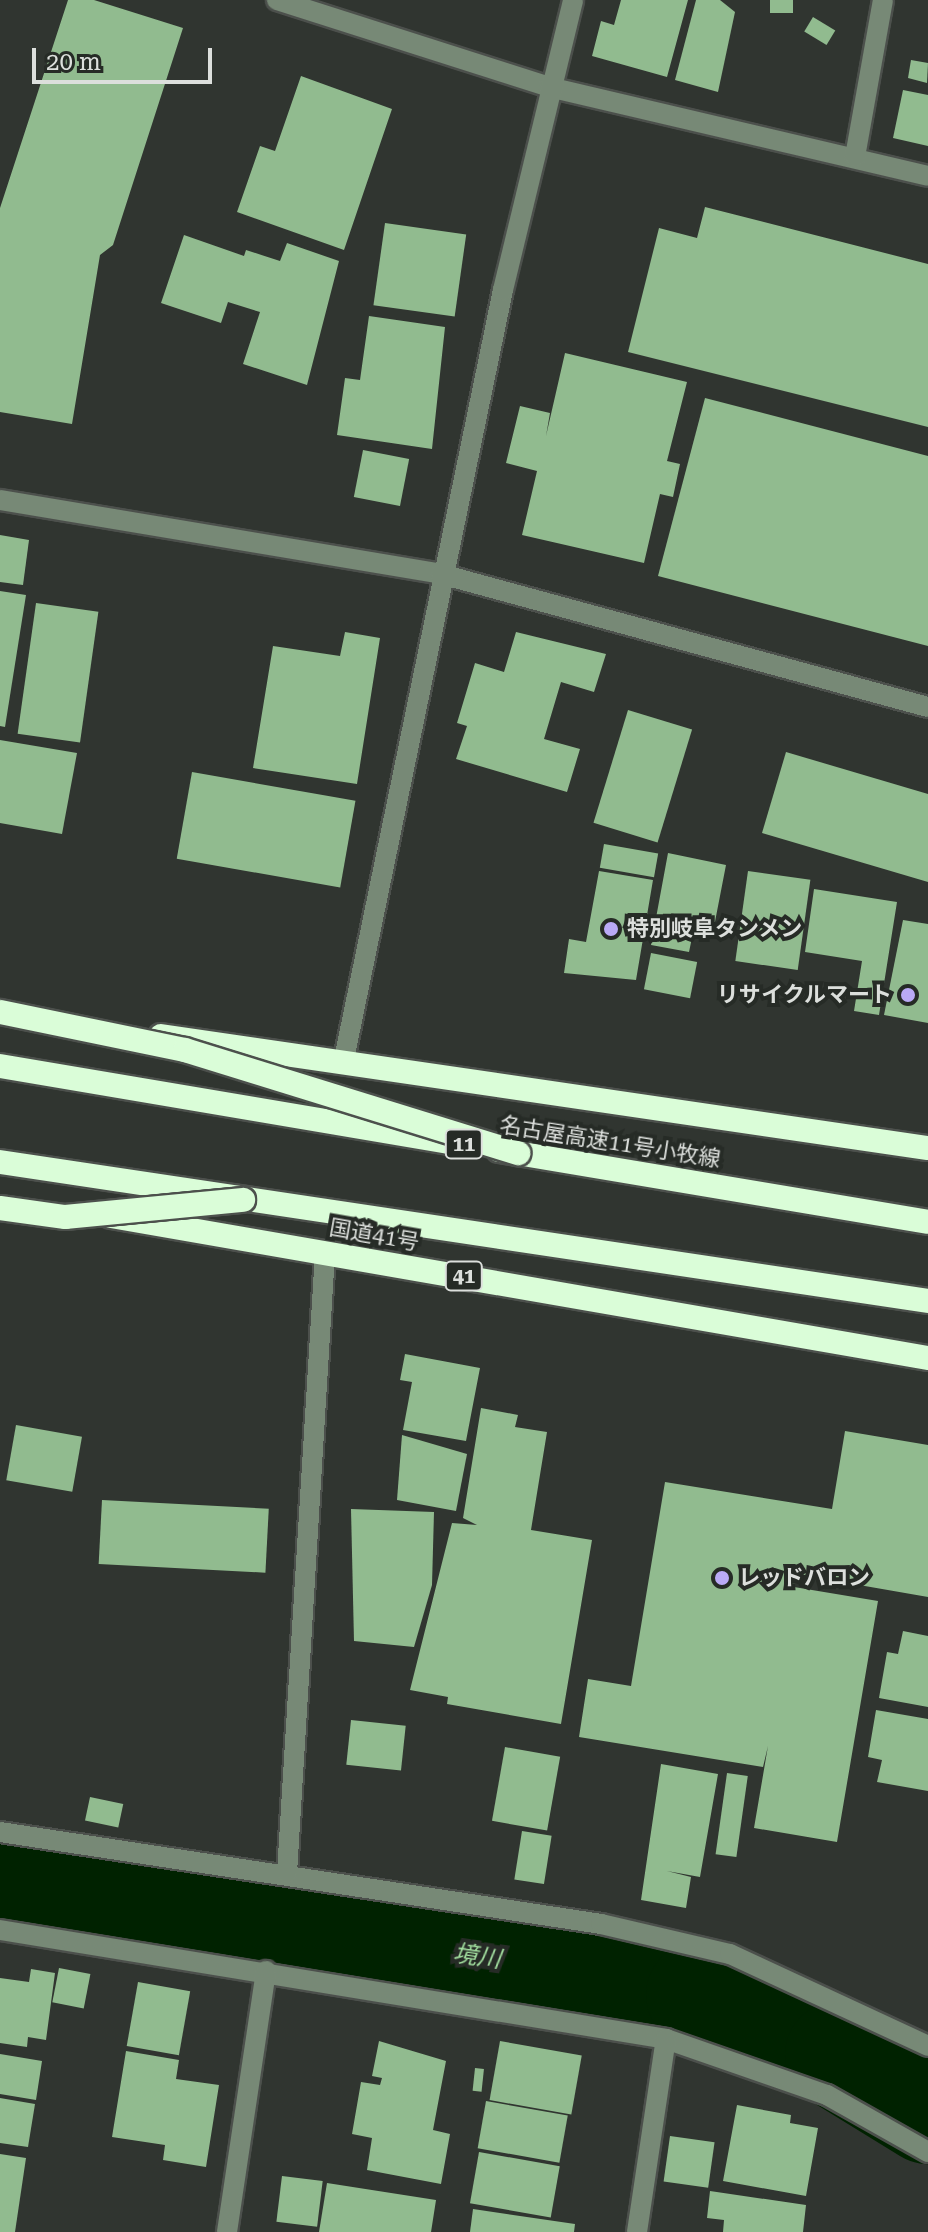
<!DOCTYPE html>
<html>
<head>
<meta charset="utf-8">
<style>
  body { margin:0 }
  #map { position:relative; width:928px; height:2232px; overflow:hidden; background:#303530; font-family:"Roboto Serif","Noto Sans JP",serif }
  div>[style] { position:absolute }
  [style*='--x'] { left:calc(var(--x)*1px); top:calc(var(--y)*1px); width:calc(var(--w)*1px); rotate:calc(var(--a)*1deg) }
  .river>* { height:108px; margin:-54px; padding:0 54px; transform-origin:54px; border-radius:54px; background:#020 }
  .building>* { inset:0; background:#91bb8f; transform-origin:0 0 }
  .roads { filter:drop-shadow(2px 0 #4c504c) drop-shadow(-2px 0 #4c504c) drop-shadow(0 2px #4c504c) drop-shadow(0 -2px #4c504c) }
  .minor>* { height:20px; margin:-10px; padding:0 10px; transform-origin:10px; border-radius:10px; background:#778976 }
  .highway>* { height:24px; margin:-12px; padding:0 12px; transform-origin:12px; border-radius:12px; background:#dafdd8 }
  .bridges { filter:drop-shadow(2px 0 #4c504c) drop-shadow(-2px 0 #4c504c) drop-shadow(0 2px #4c504c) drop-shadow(0 -2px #4c504c) }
  .highway-bridge>* { height:24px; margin:-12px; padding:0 12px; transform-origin:12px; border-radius:12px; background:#dafdd8 }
  .dots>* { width:22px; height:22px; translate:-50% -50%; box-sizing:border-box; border:4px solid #262b26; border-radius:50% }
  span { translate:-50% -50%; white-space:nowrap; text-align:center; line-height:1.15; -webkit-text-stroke:8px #262b26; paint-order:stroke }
  .shield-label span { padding:2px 6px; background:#262b26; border:2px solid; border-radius:6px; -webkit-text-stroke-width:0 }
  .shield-label { font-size:20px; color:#dcdfdc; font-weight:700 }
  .poi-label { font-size:22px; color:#dcdfdc; font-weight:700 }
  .left { translate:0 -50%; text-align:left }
  .right { translate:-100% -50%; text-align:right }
  .street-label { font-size:22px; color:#dcdfdc }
  .water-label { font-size:24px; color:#a2de9f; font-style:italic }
  .scale { position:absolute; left:32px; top:48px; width:180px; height:36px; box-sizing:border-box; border:4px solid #dcdfdc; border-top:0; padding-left:10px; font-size:24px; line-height:28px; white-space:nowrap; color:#dcdfdc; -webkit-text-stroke:6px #262b26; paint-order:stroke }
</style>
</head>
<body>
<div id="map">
  <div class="river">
    <i style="--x:0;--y:1886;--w:708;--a:8.85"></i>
    <i style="--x:700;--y:1995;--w:151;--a:23.3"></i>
    <i style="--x:839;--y:2055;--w:105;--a:31.7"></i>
  </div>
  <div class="building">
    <i style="clip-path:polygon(68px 0,94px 0,183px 28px,113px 245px,100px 255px,72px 424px,0 412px,0 208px)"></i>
    <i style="clip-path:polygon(621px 0,688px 0,667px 77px,592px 56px,601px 21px,614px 25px)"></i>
    <i style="clip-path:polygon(696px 0,720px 0,735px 12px,718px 92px,675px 80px)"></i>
    <i style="left:770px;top:0;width:23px;height:13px"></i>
    <i style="left:813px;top:17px;width:26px;height:17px;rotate:31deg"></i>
    <i style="clip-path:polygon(911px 60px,928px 63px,927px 83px,908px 78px)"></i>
    <i style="clip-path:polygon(301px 76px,392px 109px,344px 250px,237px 212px,260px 146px,275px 151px)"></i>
    <i style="clip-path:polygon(903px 90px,928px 95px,928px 146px,893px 138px)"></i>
    <i style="clip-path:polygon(705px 207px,928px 264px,928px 427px,628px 352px,659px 228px,697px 238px)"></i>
    <i style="left:385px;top:223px;width:82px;height:83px;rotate:8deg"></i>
    <i style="clip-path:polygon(184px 235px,244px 256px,246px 250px,280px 261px,287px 243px,339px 261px,307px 385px,243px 364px,260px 312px,228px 302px,221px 323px,161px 303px)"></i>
    <i style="clip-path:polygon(369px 316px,445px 327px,432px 449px,337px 435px,345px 378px,360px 380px)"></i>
    <i style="clip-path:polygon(565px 353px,687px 382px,667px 461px,680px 464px,673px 497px,660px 494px,644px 563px,522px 535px,537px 471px,506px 463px,520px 406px,550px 413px,546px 436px)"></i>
    <i style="clip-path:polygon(705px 398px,928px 456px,928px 646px,658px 576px)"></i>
    <i style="left:363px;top:450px;width:47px;height:48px;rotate:11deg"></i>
    <i style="clip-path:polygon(0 535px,29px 540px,23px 585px,0 582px)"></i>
    <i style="clip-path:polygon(0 591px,26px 595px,5px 727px,0 726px)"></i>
    <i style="left:36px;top:603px;width:63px;height:132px;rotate:8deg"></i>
    <i style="clip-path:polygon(345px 632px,380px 638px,357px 784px,253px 768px,273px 646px,340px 656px)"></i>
    <i style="clip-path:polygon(516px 632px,606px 654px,594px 692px,561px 682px,544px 739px,580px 749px,567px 792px,456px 759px,467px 726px,457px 723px,475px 663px,504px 672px)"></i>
    <i style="left:628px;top:710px;width:67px;height:118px;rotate:17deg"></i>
    <i style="clip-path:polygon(0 740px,77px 753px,62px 834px,0 823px)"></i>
    <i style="clip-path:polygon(786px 752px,928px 794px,928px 882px,762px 833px)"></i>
    <i style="left:192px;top:772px;width:166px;height:88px;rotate:10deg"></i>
    <i style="left:604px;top:844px;width:55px;height:24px;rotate:10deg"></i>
    <i style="clip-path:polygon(668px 853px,726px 865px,713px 932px,694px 928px,689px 952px,651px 945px)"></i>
    <i style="clip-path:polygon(599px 871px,653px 880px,636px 980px,564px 973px,569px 939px,586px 942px)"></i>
    <i style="left:748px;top:871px;width:63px;height:91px;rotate:8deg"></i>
    <i style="clip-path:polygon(814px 889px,897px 902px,879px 1015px,854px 1011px,862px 961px,805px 952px)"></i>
    <i style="clip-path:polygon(903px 920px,928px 924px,928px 1023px,884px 1015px)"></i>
    <i style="left:651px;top:953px;width:47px;height:37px;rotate:11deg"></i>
    <i style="clip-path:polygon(405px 1354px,480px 1368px,466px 1441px,403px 1430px,412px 1382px,400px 1380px)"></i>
    <i style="clip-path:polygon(481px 1408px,518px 1415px,515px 1427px,547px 1432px,531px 1530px,592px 1540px,561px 1724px,447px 1704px,448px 1697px,410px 1690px,452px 1523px,477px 1525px,463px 1518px)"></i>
    <i style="left:16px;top:1425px;width:67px;height:56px;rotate:10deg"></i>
    <i style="clip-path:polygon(845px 1431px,928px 1445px,928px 1597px,796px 1574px,794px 1587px,878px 1601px,837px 1842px,754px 1828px,768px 1746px,763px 1767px,579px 1737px,588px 1679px,631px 1686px,665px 1482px,832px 1509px)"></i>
    <i style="clip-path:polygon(402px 1435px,467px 1454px,456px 1511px,397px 1500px)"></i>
    <i style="left:102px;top:1500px;width:167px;height:64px;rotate:3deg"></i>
    <i style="clip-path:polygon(351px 1509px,434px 1512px,432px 1585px,414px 1647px,354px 1641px)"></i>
    <i style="clip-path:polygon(903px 1631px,928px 1636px,928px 1707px,879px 1698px,887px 1652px,898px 1654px)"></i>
    <i style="clip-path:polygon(876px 1710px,928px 1719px,928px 1791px,877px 1782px,882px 1760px,868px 1757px)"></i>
    <i style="left:351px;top:1720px;width:55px;height:45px;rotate:6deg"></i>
    <i style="left:505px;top:1747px;width:56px;height:75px;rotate:10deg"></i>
    <i style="clip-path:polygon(661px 1764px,718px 1774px,700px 1877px,667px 1871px,691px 1877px,686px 1908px,641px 1900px)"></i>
    <i style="left:727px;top:1773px;width:21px;height:82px;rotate:8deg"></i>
    <i style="left:90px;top:1797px;width:34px;height:24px;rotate:12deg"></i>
    <i style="left:522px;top:1831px;width:30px;height:49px;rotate:9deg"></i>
    <i style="left:59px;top:1968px;width:32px;height:35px;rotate:11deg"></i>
    <i style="clip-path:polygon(31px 1969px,55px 1973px,46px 2040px,28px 2037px,27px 2047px,0 2043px,0 1978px,29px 1982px)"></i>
    <i style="left:138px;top:1982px;width:53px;height:65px;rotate:10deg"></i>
    <i style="clip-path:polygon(379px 2041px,446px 2061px,433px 2130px,450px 2134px,441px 2184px,367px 2170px,372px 2138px,352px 2134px,361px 2082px,380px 2085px,382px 2078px,372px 2076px)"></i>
    <i style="left:500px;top:2041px;width:83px;height:60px;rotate:10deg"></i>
    <i style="clip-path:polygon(126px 2051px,179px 2060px,176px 2079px,219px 2085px,206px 2167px,163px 2160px,165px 2145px,112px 2137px)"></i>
    <i style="clip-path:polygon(0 2054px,42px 2061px,36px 2100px,0 2094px)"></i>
    <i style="left:475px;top:2068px;width:9px;height:23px;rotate:6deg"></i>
    <i style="clip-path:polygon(0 2098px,35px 2104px,28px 2147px,0 2143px)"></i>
    <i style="left:486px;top:2101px;width:83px;height:48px;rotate:10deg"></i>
    <i style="clip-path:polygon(737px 2105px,791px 2115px,790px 2123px,818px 2128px,806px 2196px,723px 2181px)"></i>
    <i style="left:670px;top:2136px;width:45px;height:46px;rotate:8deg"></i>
    <i style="left:479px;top:2152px;width:82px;height:52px;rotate:10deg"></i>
    <i style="clip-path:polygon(0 2154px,26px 2158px,15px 2232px,0 2232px)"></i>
    <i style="left:282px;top:2176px;width:41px;height:46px;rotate:7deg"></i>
    <i style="clip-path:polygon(327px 2183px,436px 2200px,431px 2232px,319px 2232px)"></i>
    <i style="clip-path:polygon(710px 2191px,806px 2205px,803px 2232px,723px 2232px,724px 2220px,707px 2218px)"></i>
    <i style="clip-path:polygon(473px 2209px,575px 2224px,574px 2232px,470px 2232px)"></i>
  </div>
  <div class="roads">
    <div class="minor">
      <i style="--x:277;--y:0;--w:286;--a:17.7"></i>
      <i style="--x:549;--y:87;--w:389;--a:13.2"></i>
      <i style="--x:855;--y:157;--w:159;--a:-79.9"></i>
      <i style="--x:0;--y:500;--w:447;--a:9.5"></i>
      <i style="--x:441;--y:574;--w:505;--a:15.28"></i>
      <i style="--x:344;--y:1059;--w:785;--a:-78.32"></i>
      <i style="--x:503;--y:290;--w:298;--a:-76.4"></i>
      <i style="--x:0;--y:1832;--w:608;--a:8.7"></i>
      <i style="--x:601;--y:1924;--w:132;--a:13.1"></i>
      <i style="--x:730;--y:1954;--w:218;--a:24.9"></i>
      <i style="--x:287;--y:1873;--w:621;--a:-86.49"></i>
      <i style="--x:0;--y:1930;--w:675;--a:9.29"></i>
      <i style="--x:666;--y:2039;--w:170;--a:19.2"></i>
      <i style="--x:827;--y:2095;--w:116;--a:29.4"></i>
      <i style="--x:227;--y:2232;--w:264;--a:-81.5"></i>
      <i style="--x:637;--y:2232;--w:195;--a:-81.5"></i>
    </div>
    <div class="highway">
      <i style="--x:161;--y:1036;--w:775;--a:8.31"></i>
      <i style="--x:0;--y:1066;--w:470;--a:9.6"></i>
      <i style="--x:499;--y:1150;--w:435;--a:9.5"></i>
      <i style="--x:0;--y:1162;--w:938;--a:8.52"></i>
      <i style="--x:111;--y:1216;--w:829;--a:9.86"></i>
    </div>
  </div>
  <div class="bridges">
    <div class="highway-bridge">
      <i style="--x:0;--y:1012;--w:189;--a:11.6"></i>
      <i style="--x:185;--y:1050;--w:349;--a:17.2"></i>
      <i style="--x:0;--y:1208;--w:66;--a:7.9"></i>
      <i style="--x:65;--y:1217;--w:179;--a:-5.5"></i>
    </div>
  </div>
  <div class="dots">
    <i style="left:611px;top:929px;background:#baaaf6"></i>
    <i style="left:908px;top:995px;background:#baaaf6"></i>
    <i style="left:722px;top:1578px;background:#baaaf6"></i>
  </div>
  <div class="shield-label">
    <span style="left:464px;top:1144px">11</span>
    <span style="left:464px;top:1276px">41</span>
  </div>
  <div class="poi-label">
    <span class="left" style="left:627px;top:929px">特別岐阜タンメン</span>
    <span class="right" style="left:892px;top:995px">リサイクルマート</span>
    <span class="left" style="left:738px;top:1578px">レッドバロン</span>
  </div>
  <div class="street-label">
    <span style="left:610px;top:1142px;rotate:9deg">名古屋高速11号小牧線</span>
    <span style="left:374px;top:1235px;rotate:10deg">国道41号</span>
  </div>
  <div class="water-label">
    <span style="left:477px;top:1957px;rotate:8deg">境川</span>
  </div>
  <div class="scale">20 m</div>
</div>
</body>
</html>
